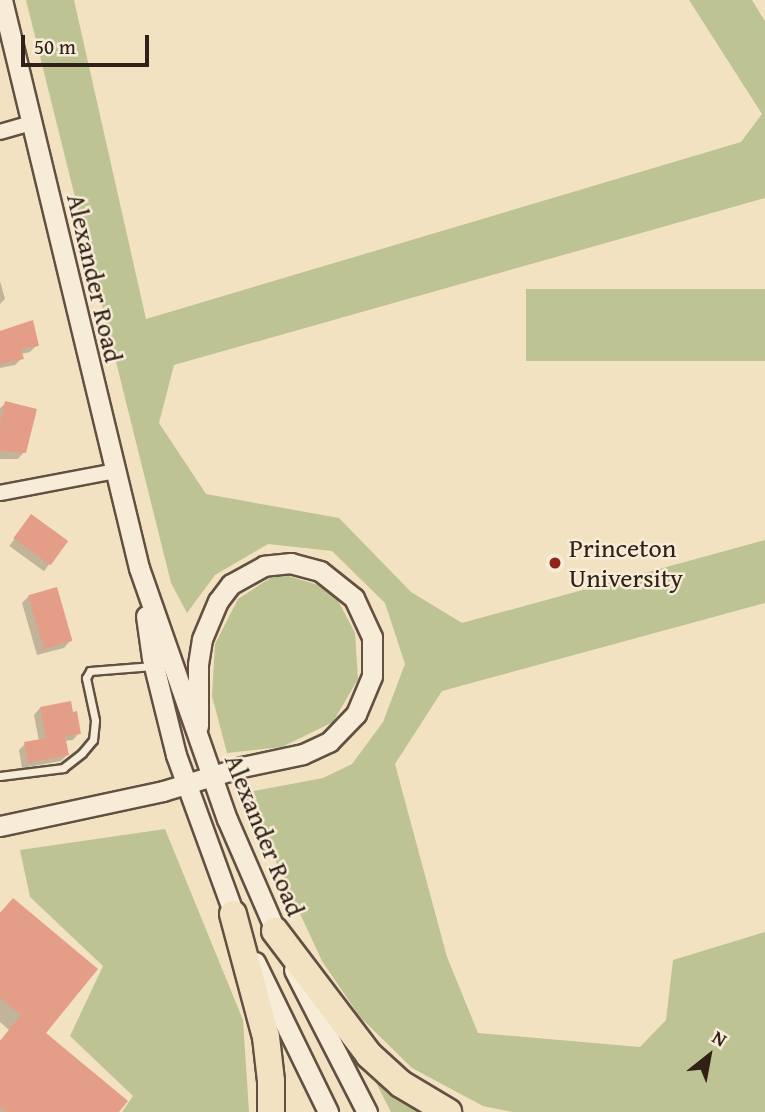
<!DOCTYPE html>
<html>
<head>
<meta charset="utf-8">
<style>
  body { margin:0 }
  #map { position:relative; width:765px; height:1112px; overflow:hidden; background:#f3e2c2; font-family:"Gentium Book Plus",serif }
  div>[style] { position:absolute }
  [style*='--x'] { left:calc(var(--x)*1px); top:calc(var(--y)*1px); width:calc(var(--w)*1px); rotate:calc(var(--a)*1deg) }
  .green>* { inset:0; background:#bdc392; transform-origin:0 0 }
  .shadow>* { inset:0; background:#0003; transform-origin:0 0 }
  .building>* { inset:0; background:#e49d86; transform-origin:0 0 }
  .roads { filter:drop-shadow(2px 0 #625042) drop-shadow(-2px 0 #625042) drop-shadow(0 2px #625042) drop-shadow(0 -2px #625042) }
  .lane>* { height:7px; margin:-3.5px; padding:0 3.5px; transform-origin:3.5px; border-radius:3.5px; background:#f7ecd7 }
  .street>* { height:14px; margin:-7px; padding:0 7px; transform-origin:7px; border-radius:7px; background:#f7ecd7 }
  .secondary>* { height:19px; margin:-9.5px; padding:0 9.5px; transform-origin:9.5px; border-radius:9.5px; background:#f7ecd7 }
  .highway>* { height:26px; margin:-13px; padding:0 13px; transform-origin:13px; border-radius:13px; background:#f3e2c2 }
  .dots>* { width:19px; height:19px; translate:-50% -50%; box-sizing:border-box; border:4px solid #f7ecd7; border-radius:50% }
  span { translate:-50% -50%; white-space:nowrap; text-align:center; line-height:1.15; -webkit-text-stroke:5px #f7ecd7; paint-order:stroke }
  .street-label { font-size:26px; color:#312017 }
  .poi-label { font-size:26px; color:#312017 }
  .left { translate:0 -50%; text-align:left }
  .north { position:absolute; left:674px; top:1021px; width:70px; height:70px; -webkit-text-stroke:5px #f7ecd7; paint-order:stroke; rotate:31deg; font-size:19px; font-weight:700; line-height:28px; text-align:center; color:#312017 }
  .north::after { content:''; display:block; margin:auto; width:24px; height:32px; background:#312017; clip-path:polygon(50% 0,100% 100%,50% 72%,0 100%) }
  .scale { position:absolute; left:21px; top:35px; width:128px; height:32px; box-sizing:border-box; border:4px solid #312017; border-top:0; padding-left:9px; font-size:21px; line-height:24px; white-space:nowrap; color:#312017; -webkit-text-stroke:5px #f7ecd7; paint-order:stroke }
</style>
</head>
<body>
<div id="map">
  <div class="green">
    <i style="clip-path:polygon(26px 0,74px 0,146px 319px,741px 142px,762px 114px,689px 0,752px 0,765px 21px,765px 198px,174px 365px,159px 423px,206px 494px,339px 518px,411px 592px,462px 623px,765px 540px,765px 603px,442px 691px,395px 764px,447px 957px,478px 1033px,640px 1047px,666px 1020px,673px 960px,765px 932px,765px 1112px,513px 1112px,483px 1106px,412px 1068px,360px 1017px,322px 961px,244px 793px,323px 778px,352px 764px,383px 722px,405px 664px,385px 603px,332px 551px,268px 544px,215px 575px,187px 613px,171px 583px)"></i>
    <i style="left:765px;top:289px;width:72px;height:239px;rotate:90deg"></i>
    <i style="clip-path:polygon(278px 573px,332px 589px,355px 633px,358px 679px,333px 722px,282px 747px,227px 753px,212px 696px,215px 644px,238px 599px)"></i>
    <i style="clip-path:polygon(165px 829px,243px 1020px,249px 1112px,122px 1112px,133px 1096px,70px 1036px,103px 966px,30px 897px,20px 850px)"></i>
    <i style="clip-path:polygon(371px 1073px,443px 1112px,391px 1112px)"></i>
  </div>
  <div class="shadow">
    <i style="clip-path:polygon(0 281px,5px 299px,0 304px)"></i>
    <i style="clip-path:polygon(32px 322px,37px 345px,30px 352px,21px 354px,22px 358px,15px 365px,0 368px,0 333px)"></i>
    <i style="clip-path:polygon(6px 403px,24px 452px,18px 459px,0 459px,0 408px)"></i>
    <i style="left:31px;top:516px;width:43px;height:37px;rotate:36deg"></i>
    <i style="clip-path:polygon(29px 596px,70px 641px,64px 648px,37px 655px,22px 603px)"></i>
    <i style="clip-path:polygon(40px 708px,79px 733px,73px 740px,64px 741px,67px 755px,61px 761px,22px 768px,19px 750px,25px 744px,39px 741px,34px 715px)"></i>
    <i style="clip-path:polygon(13px 900px,43px 1033px,117px 1112px,0 1112px,0 1041px,9px 1030px,0 1022px,0 913px)"></i>
  </div>
  <div class="building">
    <i style="clip-path:polygon(33px 320px,39px 346px,21px 349px,24px 359px,0 364px,0 331px)"></i>
    <i style="clip-path:polygon(5px 401px,37px 409px,26px 453px,0 451px,0 422px)"></i>
    <i style="left:31px;top:514px;width:46px;height:30px;rotate:36deg"></i>
    <i style="left:57px;top:587px;width:56px;height:30px;rotate:74deg"></i>
    <i style="clip-path:polygon(71px 701px,73px 712px,77px 711px,81px 734px,65px 736px,69px 755px,28px 763px,24px 742px,46px 738px,40px 707px)"></i>
    <i style="clip-path:polygon(13px 898px,98px 969px,46px 1033px,128px 1101px,119px 1112px,6px 1112px,0 1107px,0 1041px,21px 1015px,0 998px,0 913px)"></i>
  </div>
  <div class="roads">
    <div class="lane">
      <i style="--x:0;--y:776;--w:64;--a:-7.2"></i>
      <i style="--x:63;--y:768;--w:24;--a:-38"></i>
      <i style="--x:82;--y:753;--w:17;--a:-50"></i>
      <i style="--x:93;--y:740;--w:20;--a:-84"></i>
      <i style="--x:95;--y:720;--w:43;--a:-102.1"></i>
      <i style="--x:86;--y:678;--w:8;--a:-60"></i>
      <i style="--x:90;--y:671;--w:63;--a:-4.5"></i>
    </div>
    <div class="street">
      <i style="--x:0;--y:132;--w:32;--a:-16"></i>
      <i style="--x:0;--y:493;--w:117;--a:-10.8"></i>
    </div>
    <div class="secondary">
      <i style="--x:2;--y:0;--w:584;--a:76.44"></i>
      <i style="--x:139;--y:568;--w:266;--a:70.7"></i>
      <i style="--x:227;--y:819;--w:135;--a:66.5"></i>
      <i style="--x:146;--y:616;--w:42;--a:81.9"></i>
      <i style="--x:152;--y:658;--w:100;--a:76.1"></i>
      <i style="--x:176;--y:755;--w:181;--a:70"></i>
      <i style="--x:0;--y:826;--w:167;--a:-12.1"></i>
      <i style="--x:163;--y:791;--w:83;--a:-16.9"></i>
      <i style="--x:242;--y:767;--w:62;--a:-12"></i>
      <i style="--x:303;--y:754;--w:29;--a:-25"></i>
      <i style="--x:329;--y:742;--w:39;--a:-46"></i>
      <i style="--x:356;--y:714;--w:41;--a:-67.2"></i>
      <i style="--x:372;--y:676;--w:39;--a:-90"></i>
      <i style="--x:372;--y:637;--w:43;--a:-114.8"></i>
      <i style="--x:354;--y:598;--w:43;--a:-141.5"></i>
      <i style="--x:320;--y:571;--w:30;--a:-165"></i>
      <i style="--x:291;--y:563;--w:27;--a:174"></i>
      <i style="--x:264;--y:566;--w:38;--a:151"></i>
      <i style="--x:231;--y:584;--w:21;--a:127"></i>
      <i style="--x:218;--y:601;--w:41;--a:112.8"></i>
      <i style="--x:202;--y:639;--w:26;--a:99"></i>
      <i style="--x:198;--y:665;--w:61;--a:90"></i>
      <i style="--x:255;--y:962;--w:167;--a:64"></i>
      <i style="--x:294;--y:970;--w:160;--a:62.8"></i>
    </div>
    <div class="highway">
      <i style="--x:233;--y:914;--w:127;--a:75"></i>
      <i style="--x:266;--y:1037;--w:44;--a:83.5"></i>
      <i style="--x:271;--y:1081;--w:31;--a:90"></i>
      <i style="--x:275;--y:931;--w:156;--a:52.8"></i>
      <i style="--x:369;--y:1055;--w:43;--a:42.2"></i>
      <i style="--x:401;--y:1084;--w:55;--a:30.8"></i>
    </div>
  </div>
  <div class="dots">
    <i style="left:555px;top:563px;background:#8f2418"></i>
  </div>
  <div class="street-label">
    <span style="left:95px;top:278px;rotate:77deg">Alexander Road</span>
    <span style="left:265px;top:835px;rotate:68deg">Alexander Road</span>
  </div>
  <div class="poi-label">
    <span class="left" style="left:569px;top:563px">Princeton<br>University</span>
  </div>
  <div class="north">N</div>
  <div class="scale">50 m</div>
</div>
</body>
</html>
